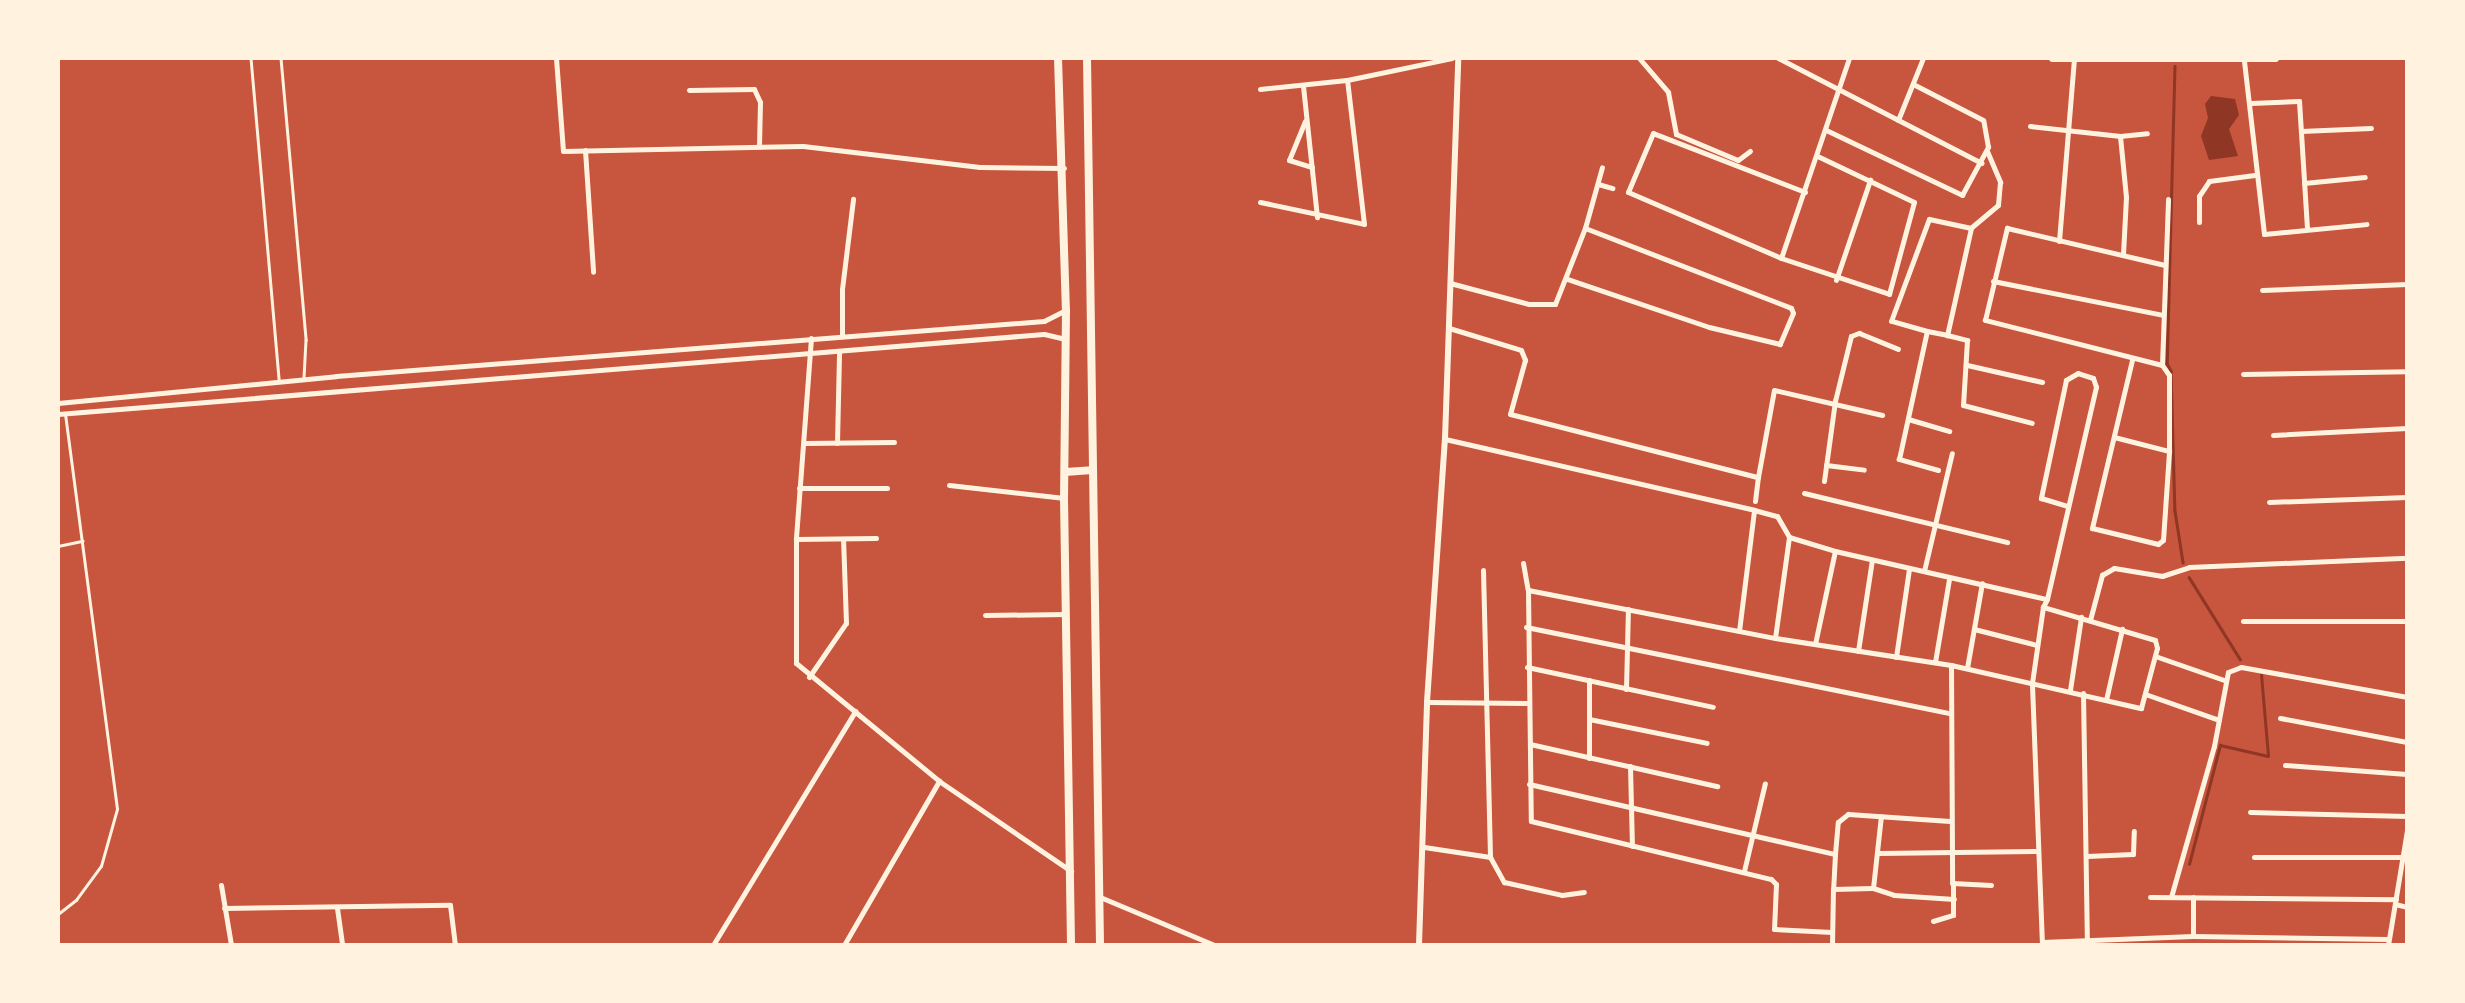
<!DOCTYPE html>
<html>
<head>
<meta charset="utf-8">
<style>
  body { margin:0 }
  #map { position:relative; width:2465px; height:1003px; overflow:hidden; background:#c8553d; font-family:Mulish,sans-serif }
  div>[style] { position:absolute }
  [style*='--x'] { left:calc(var(--x)*1px); top:calc(var(--y)*1px); width:calc(var(--w)*1px); rotate:calc(var(--a)*1deg) }
  .water>* { inset:0; background:#8f3625 }
  .stream>* { height:2.5px; margin:-1.25px; padding:0 1.25px; transform-origin:1.25px; border-radius:1.25px; background:#8f3625 }
  .service>* { height:2.5px; margin:-1.25px; padding:0 1.25px; transform-origin:1.25px; border-radius:1.25px; background:#fff3e0 }
  .minor>* { height:5px; margin:-2.5px; padding:0 2.5px; transform-origin:2.5px; border-radius:2.5px; background:#fff3e0 }
  .tertiary>* { height:6px; margin:-3px; padding:0 3px; transform-origin:3px; border-radius:3px; background:#fff3e0 }
  .secondary>* { height:7px; margin:-3.5px; padding:0 3.5px; transform-origin:3.5px; border-radius:3.5px; background:#fff3e0 }
  .primary>* { height:8px; margin:-4px; padding:0 4px; transform-origin:4px; border-radius:4px; background:#fff3e0 }
  span { translate:-50% -50%; white-space:nowrap; text-align:center; line-height:1.15; -webkit-text-stroke:7px #fff3e0; paint-order:stroke }
  .frame { position:absolute; inset:0; border:60px solid #fff3e0; pointer-events:none }
</style>
</head>
<body>
<div id="map">
  <div class="water">
    <i style="clip-path:polygon(2211px 96px,2235px 99px,2239px 115px,2229px 129px,2238px 156px,2209px 160px,2201px 136px,2208px 118px,2205px 104px)"></i>
  </div>
  <div class="stream">
    <i style="--x:2175;--y:66;--w:297;--a:91.5"></i>
    <i style="--x:2167;--y:363;--w:9;--a:63"></i>
    <i style="--x:2171;--y:371;--w:140;--a:88.4"></i>
    <i style="--x:2175;--y:511;--w:52;--a:81.1"></i>
    <i style="--x:2189;--y:577;--w:97;--a:58.1"></i>
    <i style="--x:2189;--y:864;--w:123;--a:-75.4"></i>
    <i style="--x:2220;--y:745;--w:49;--a:12.9"></i>
    <i style="--x:2268;--y:756;--w:81;--a:-94.9"></i>
  </div>
  <div class="service">
    <i style="--x:251;--y:58;--w:324;--a:85"></i>
    <i style="--x:281;--y:58;--w:283;--a:84.9"></i>
    <i style="--x:306;--y:340;--w:39;--a:93"></i>
    <i style="--x:58;--y:546;--w:25;--a:-12"></i>
    <i style="--x:58;--y:914;--w:23;--a:-38"></i>
    <i style="--x:76;--y:900;--w:42;--a:-53.7"></i>
    <i style="--x:101;--y:866;--w:59;--a:-74.3"></i>
    <i style="--x:117;--y:809;--w:399;--a:-97.5"></i>
  </div>
  <div class="minor">
    <i style="--x:556;--y:58;--w:93;--a:85.7"></i>
    <i style="--x:563;--y:151;--w:240;--a:-1.2"></i>
    <i style="--x:803;--y:146;--w:178;--a:6.8"></i>
    <i style="--x:980;--y:167;--w:84;--a:0.7"></i>
    <i style="--x:1639;--y:58;--w:45;--a:49.5"></i>
    <i style="--x:1668;--y:92;--w:43;--a:79.2"></i>
    <i style="--x:1676;--y:134;--w:67;--a:22.8"></i>
    <i style="--x:1738;--y:160;--w:15;--a:-37"></i>
    <i style="--x:1778;--y:58;--w:229;--a:27.3"></i>
    <i style="--x:2244;--y:61;--w:174;--a:83.4"></i>
    <i style="--x:2264;--y:234;--w:103;--a:-5.5"></i>
    <i style="--x:1303;--y:86;--w:132;--a:83.9"></i>
    <i style="--x:1260;--y:89;--w:87;--a:-5.9"></i>
    <i style="--x:1347;--y:80;--w:107;--a:-11.8"></i>
    <i style="--x:689;--y:90;--w:65;--a:-0.9"></i>
    <i style="--x:754;--y:89;--w:14;--a:65"></i>
    <i style="--x:760;--y:102;--w:44;--a:91.3"></i>
    <i style="--x:2251;--y:103;--w:48;--a:-2.4"></i>
    <i style="--x:2299;--y:101;--w:128;--a:86.4"></i>
    <i style="--x:1898;--y:120;--w:67;--a:-68"></i>
    <i style="--x:1305;--y:121;--w:42;--a:112.3"></i>
    <i style="--x:1289;--y:160;--w:24;--a:17"></i>
    <i style="--x:2030;--y:126;--w:91;--a:6.3"></i>
    <i style="--x:2120;--y:136;--w:27;--a:-6"></i>
    <i style="--x:1826;--y:130;--w:151;--a:25.5"></i>
    <i style="--x:1962;--y:195;--w:55;--a:-61.6"></i>
    <i style="--x:1988;--y:147;--w:27;--a:-100"></i>
    <i style="--x:1983;--y:120;--w:76;--a:-152.8"></i>
    <i style="--x:2301;--y:131;--w:70;--a:-2.5"></i>
    <i style="--x:2120;--y:136;--w:61;--a:84.4"></i>
    <i style="--x:2126;--y:197;--w:58;--a:93"></i>
    <i style="--x:585;--y:150;--w:122;--a:86.2"></i>
    <i style="--x:1987;--y:151;--w:34;--a:67"></i>
    <i style="--x:2000;--y:182;--w:23;--a:95"></i>
    <i style="--x:1998;--y:205;--w:35;--a:140"></i>
    <i style="--x:1971;--y:228;--w:110;--a:102.6"></i>
    <i style="--x:1947;--y:335;--w:21;--a:14"></i>
    <i style="--x:1967;--y:340;--w:65;--a:93.5"></i>
    <i style="--x:1963;--y:405;--w:71;--a:14.6"></i>
    <i style="--x:2304;--y:183;--w:61;--a:-5.6"></i>
    <i style="--x:1598;--y:184;--w:15;--a:16"></i>
    <i style="--x:1805;--y:192;--w:163;--a:-158.8"></i>
    <i style="--x:1653;--y:133;--w:64;--a:113"></i>
    <i style="--x:1628;--y:192;--w:167;--a:23.3"></i>
    <i style="--x:1781;--y:258;--w:114;--a:18.4"></i>
    <i style="--x:1889;--y:294;--w:95;--a:-74.8"></i>
    <i style="--x:1914;--y:202;--w:107;--a:-154.6"></i>
    <i style="--x:1260;--y:202;--w:106;--a:11.9"></i>
    <i style="--x:1364;--y:224;--w:145;--a:-96.7"></i>
    <i style="--x:2199;--y:222;--w:26;--a:-90"></i>
    <i style="--x:2199;--y:196;--w:18;--a:-56"></i>
    <i style="--x:2209;--y:181;--w:46;--a:-7.4"></i>
    <i style="--x:1585;--y:228;--w:63;--a:-74.4"></i>
    <i style="--x:2059;--y:241;--w:182;--a:-85.3"></i>
    <i style="--x:1781;--y:258;--w:211;--a:-71.2"></i>
    <i style="--x:1836;--y:280;--w:106;--a:-71.2"></i>
    <i style="--x:1993;--y:281;--w:173;--a:11.3"></i>
    <i style="--x:1450;--y:283;--w:82;--a:14.9"></i>
    <i style="--x:1529;--y:304;--w:26;--a:0"></i>
    <i style="--x:1555;--y:304;--w:82;--a:-68.5"></i>
    <i style="--x:1585;--y:228;--w:221;--a:21.2"></i>
    <i style="--x:1791;--y:308;--w:5;--a:68"></i>
    <i style="--x:1793;--y:313;--w:34;--a:113"></i>
    <i style="--x:1780;--y:344;--w:73;--a:-166.5"></i>
    <i style="--x:1709;--y:327;--w:150;--a:-161.3"></i>
    <i style="--x:2262;--y:290;--w:145;--a:-2.4"></i>
    <i style="--x:1449;--y:328;--w:75;--a:17"></i>
    <i style="--x:1521;--y:350;--w:11;--a:68"></i>
    <i style="--x:1525;--y:360;--w:56;--a:105.5"></i>
    <i style="--x:1510;--y:414;--w:256;--a:14.3"></i>
    <i style="--x:1758;--y:477;--w:88;--a:-79.6"></i>
    <i style="--x:1774;--y:390;--w:111;--a:13"></i>
    <i style="--x:1927;--y:331;--w:37;--a:-164"></i>
    <i style="--x:1891;--y:321;--w:109;--a:-69.6"></i>
    <i style="--x:1929;--y:219;--w:43;--a:12.1"></i>
    <i style="--x:842;--y:335;--w:46;--a:-90"></i>
    <i style="--x:842;--y:289;--w:91;--a:-83"></i>
    <i style="--x:811;--y:338;--w:202;--a:94.3"></i>
    <i style="--x:796;--y:539;--w:124;--a:90"></i>
    <i style="--x:796;--y:663;--w:185;--a:39.5"></i>
    <i style="--x:939;--y:781;--w:160;--a:34.3"></i>
    <i style="--x:2132;--y:360;--w:173;--a:103.4"></i>
    <i style="--x:2092;--y:528;--w:68;--a:13.6"></i>
    <i style="--x:2158;--y:544;--w:6;--a:-39"></i>
    <i style="--x:2163;--y:540;--w:89;--a:-86.1"></i>
    <i style="--x:2169;--y:451;--w:76;--a:-90"></i>
    <i style="--x:2169;--y:375;--w:12;--a:-125"></i>
    <i style="--x:2162;--y:365;--w:166;--a:-87.9"></i>
    <i style="--x:1967;--y:365;--w:77;--a:12.8"></i>
    <i style="--x:2162;--y:365;--w:183;--a:-165.7"></i>
    <i style="--x:1985;--y:320;--w:95;--a:-76.6"></i>
    <i style="--x:2007;--y:228;--w:162;--a:13.2"></i>
    <i style="--x:2243;--y:374;--w:164;--a:-1"></i>
    <i style="--x:58;--y:403;--w:279;--a:-5.5"></i>
    <i style="--x:336;--y:376;--w:710;--a:-4.44"></i>
    <i style="--x:1044;--y:321;--w:25;--a:-27"></i>
    <i style="--x:58;--y:414;--w:989;--a:-4.64"></i>
    <i style="--x:1044;--y:334;--w:22;--a:13"></i>
    <i style="--x:1908;--y:419;--w:43;--a:16.3"></i>
    <i style="--x:2273;--y:435;--w:134;--a:-3"></i>
    <i style="--x:2114;--y:437;--w:57;--a:14.3"></i>
    <i style="--x:1445;--y:439;--w:317;--a:12.9"></i>
    <i style="--x:1754;--y:510;--w:24;--a:15"></i>
    <i style="--x:1777;--y:516;--w:24;--a:60"></i>
    <i style="--x:1789;--y:537;--w:48;--a:16.9"></i>
    <i style="--x:1835;--y:551;--w:217;--a:12.8"></i>
    <i style="--x:804;--y:443;--w:90;--a:-0.6"></i>
    <i style="--x:837;--y:443;--w:90;--a:-88.7"></i>
    <i style="--x:1826;--y:465;--w:38;--a:7"></i>
    <i style="--x:1938;--y:470;--w:41;--a:-164.2"></i>
    <i style="--x:1899;--y:459;--w:131;--a:-77.7"></i>
    <i style="--x:1927;--y:331;--w:20;--a:11"></i>
    <i style="--x:1824;--y:481;--w:81;--a:-82.2"></i>
    <i style="--x:1835;--y:401;--w:67;--a:-76.2"></i>
    <i style="--x:1851;--y:336;--w:9;--a:-21"></i>
    <i style="--x:1859;--y:333;--w:42;--a:22.3"></i>
    <i style="--x:949;--y:485;--w:116;--a:6.4"></i>
    <i style="--x:799;--y:488;--w:88;--a:0"></i>
    <i style="--x:1804;--y:493;--w:209;--a:13.6"></i>
    <i style="--x:1755;--y:501;--w:24;--a:-83"></i>
    <i style="--x:2269;--y:502;--w:138;--a:-2.1"></i>
    <i style="--x:796;--y:539;--w:80;--a:-0.7"></i>
    <i style="--x:1523;--y:563;--w:27;--a:80"></i>
    <i style="--x:1528;--y:590;--w:231;--a:89.3"></i>
    <i style="--x:1531;--y:821;--w:247;--a:13.6"></i>
    <i style="--x:1771;--y:879;--w:7;--a:45"></i>
    <i style="--x:1776;--y:884;--w:45;--a:92.5"></i>
    <i style="--x:1774;--y:929;--w:58;--a:3"></i>
    <i style="--x:1483;--y:570;--w:287;--a:88.6"></i>
    <i style="--x:1490;--y:857;--w:29;--a:61"></i>
    <i style="--x:1504;--y:882;--w:59;--a:12.6"></i>
    <i style="--x:1562;--y:895;--w:22;--a:-8"></i>
    <i style="--x:1924;--y:571;--w:121;--a:-76.7"></i>
    <i style="--x:1528;--y:590;--w:252;--a:11"></i>
    <i style="--x:1775;--y:638;--w:178;--a:8.7"></i>
    <i style="--x:1951;--y:665;--w:195;--a:12.8"></i>
    <i style="--x:2141;--y:708;--w:62;--a:-75.1"></i>
    <i style="--x:2157;--y:648;--w:8;--a:-104"></i>
    <i style="--x:2155;--y:640;--w:117;--a:-163.6"></i>
    <i style="--x:985;--y:615;--w:81;--a:-0.7"></i>
    <i style="--x:2090;--y:620;--w:47;--a:-75.1"></i>
    <i style="--x:2102;--y:575;--w:14;--a:-30"></i>
    <i style="--x:2114;--y:568;--w:49;--a:9.5"></i>
    <i style="--x:2162;--y:576;--w:28;--a:-18"></i>
    <i style="--x:2189;--y:567;--w:218;--a:-2.4"></i>
    <i style="--x:2243;--y:621;--w:164;--a:0"></i>
    <i style="--x:1526;--y:627;--w:432;--a:11.5"></i>
    <i style="--x:1974;--y:629;--w:65;--a:14.3"></i>
    <i style="--x:1739;--y:631;--w:122;--a:-82.9"></i>
    <i style="--x:1775;--y:638;--w:102;--a:-82.1"></i>
    <i style="--x:1815;--y:644;--w:95;--a:-77.9"></i>
    <i style="--x:1858;--y:651;--w:92;--a:-81.3"></i>
    <i style="--x:2155;--y:656;--w:73;--a:19.2"></i>
    <i style="--x:1896;--y:657;--w:89;--a:-81.6"></i>
    <i style="--x:1935;--y:662;--w:84;--a:-80.4"></i>
    <i style="--x:1951;--y:665;--w:218;--a:89.7"></i>
    <i style="--x:1952;--y:883;--w:39;--a:3"></i>
    <i style="--x:1527;--y:667;--w:190;--a:12.1"></i>
    <i style="--x:1967;--y:668;--w:86;--a:-80"></i>
    <i style="--x:809;--y:677;--w:65;--a:-55.6"></i>
    <i style="--x:846;--y:623;--w:84;--a:-92"></i>
    <i style="--x:1589;--y:680;--w:78;--a:90"></i>
    <i style="--x:1626;--y:689;--w:80;--a:-88.6"></i>
    <i style="--x:2070;--y:690;--w:74;--a:-81.4"></i>
    <i style="--x:2083;--y:693;--w:247;--a:89.1"></i>
    <i style="--x:2148;--y:695;--w:75;--a:19.4"></i>
    <i style="--x:2106;--y:700;--w:73;--a:-77.3"></i>
    <i style="--x:1427;--y:702;--w:100;--a:0.6"></i>
    <i style="--x:2280;--y:718;--w:129;--a:10.7"></i>
    <i style="--x:1589;--y:719;--w:120;--a:11.5"></i>
    <i style="--x:1530;--y:744;--w:192;--a:12.7"></i>
    <i style="--x:2285;--y:765;--w:122;--a:4.2"></i>
    <i style="--x:1630;--y:766;--w:80;--a:88.6"></i>
    <i style="--x:1529;--y:784;--w:314;--a:12.9"></i>
    <i style="--x:1835;--y:854;--w:35;--a:93"></i>
    <i style="--x:1833;--y:889;--w:40;--a:-1.4"></i>
    <i style="--x:1873;--y:888;--w:72;--a:-83.7"></i>
    <i style="--x:2250;--y:812;--w:157;--a:1.5"></i>
    <i style="--x:1424;--y:847;--w:67;--a:8.6"></i>
    <i style="--x:1878;--y:853;--w:160;--a:-0.7"></i>
    <i style="--x:1835;--y:854;--w:32;--a:-85"></i>
    <i style="--x:1838;--y:822;--w:13;--a:-39"></i>
    <i style="--x:1848;--y:814;--w:102;--a:3.9"></i>
    <i style="--x:2087;--y:856;--w:46;--a:-2.5"></i>
    <i style="--x:2133;--y:854;--w:23;--a:-88"></i>
    <i style="--x:2254;--y:857;--w:150;--a:0"></i>
    <i style="--x:1744;--y:871;--w:90;--a:-76.6"></i>
    <i style="--x:221;--y:885;--w:61;--a:80.5"></i>
    <i style="--x:1873;--y:888;--w:22;--a:18"></i>
    <i style="--x:1894;--y:895;--w:60;--a:3.8"></i>
    <i style="--x:1100;--y:897;--w:124;--a:22.8"></i>
    <i style="--x:2150;--y:897;--w:246;--a:0.5"></i>
    <i style="--x:2171;--y:897;--w:157;--a:-74.1"></i>
    <i style="--x:2214;--y:746;--w:75;--a:-79.3"></i>
    <i style="--x:2228;--y:672;--w:14;--a:-21"></i>
    <i style="--x:2241;--y:667;--w:169;--a:10.2"></i>
    <i style="--x:2193;--y:897;--w:39;--a:90"></i>
    <i style="--x:2395;--y:904;--w:12;--a:14"></i>
    <i style="--x:224;--y:908;--w:226;--a:-0.8"></i>
    <i style="--x:450;--y:905;--w:40;--a:82.9"></i>
    <i style="--x:337;--y:908;--w:37;--a:82"></i>
    <i style="--x:1933;--y:921;--w:21;--a:-17"></i>
    <i style="--x:1953;--y:915;--w:30;--a:-90"></i>
    <i style="--x:2042;--y:942;--w:151;--a:-2.3"></i>
    <i style="--x:2193;--y:936;--w:195;--a:0.9"></i>
    <i style="--x:713;--y:945;--w:274;--a:-58.7"></i>
    <i style="--x:844;--y:945;--w:190;--a:-59.9"></i>
    <i style="--x:1832;--y:945;--w:56;--a:-89"></i>
    <i style="--x:2042;--y:945;--w:262;--a:-92.2"></i>
    <i style="--x:2032;--y:683;--w:77;--a:-81.8"></i>
    <i style="--x:2043;--y:607;--w:9;--a:-63"></i>
    <i style="--x:2047;--y:599;--w:218;--a:-77"></i>
    <i style="--x:2096;--y:387;--w:9;--a:-108"></i>
    <i style="--x:2093;--y:378;--w:16;--a:-162"></i>
    <i style="--x:2078;--y:373;--w:14;--a:150"></i>
    <i style="--x:2066;--y:380;--w:121;--a:102"></i>
    <i style="--x:2041;--y:498;--w:28;--a:17"></i>
    <i style="--x:2388;--y:945;--w:117;--a:-80.6"></i>
  </div>
  <div class="tertiary">
    <i style="--x:1419;--y:945;--w:243;--a:-88.1"></i>
    <i style="--x:1427;--y:702;--w:264;--a:-86.1"></i>
    <i style="--x:1445;--y:439;--w:381;--a:-88"></i>
  </div>
  <div class="secondary">
    <i style="--x:2052;--y:58;--w:223;--a:0"></i>
  </div>
  <div class="primary">
    <i style="--x:1058;--y:58;--w:252;--a:88.2"></i>
    <i style="--x:1066;--y:310;--w:188;--a:90.6"></i>
    <i style="--x:1064;--y:498;--w:447;--a:89.1"></i>
    <i style="--x:1087;--y:58;--w:887;--a:89.16"></i>
    <i style="--x:1065;--y:472;--w:27;--a:-4"></i>
  </div>
  <div class="frame"></div>
</div>
</body>
</html>
